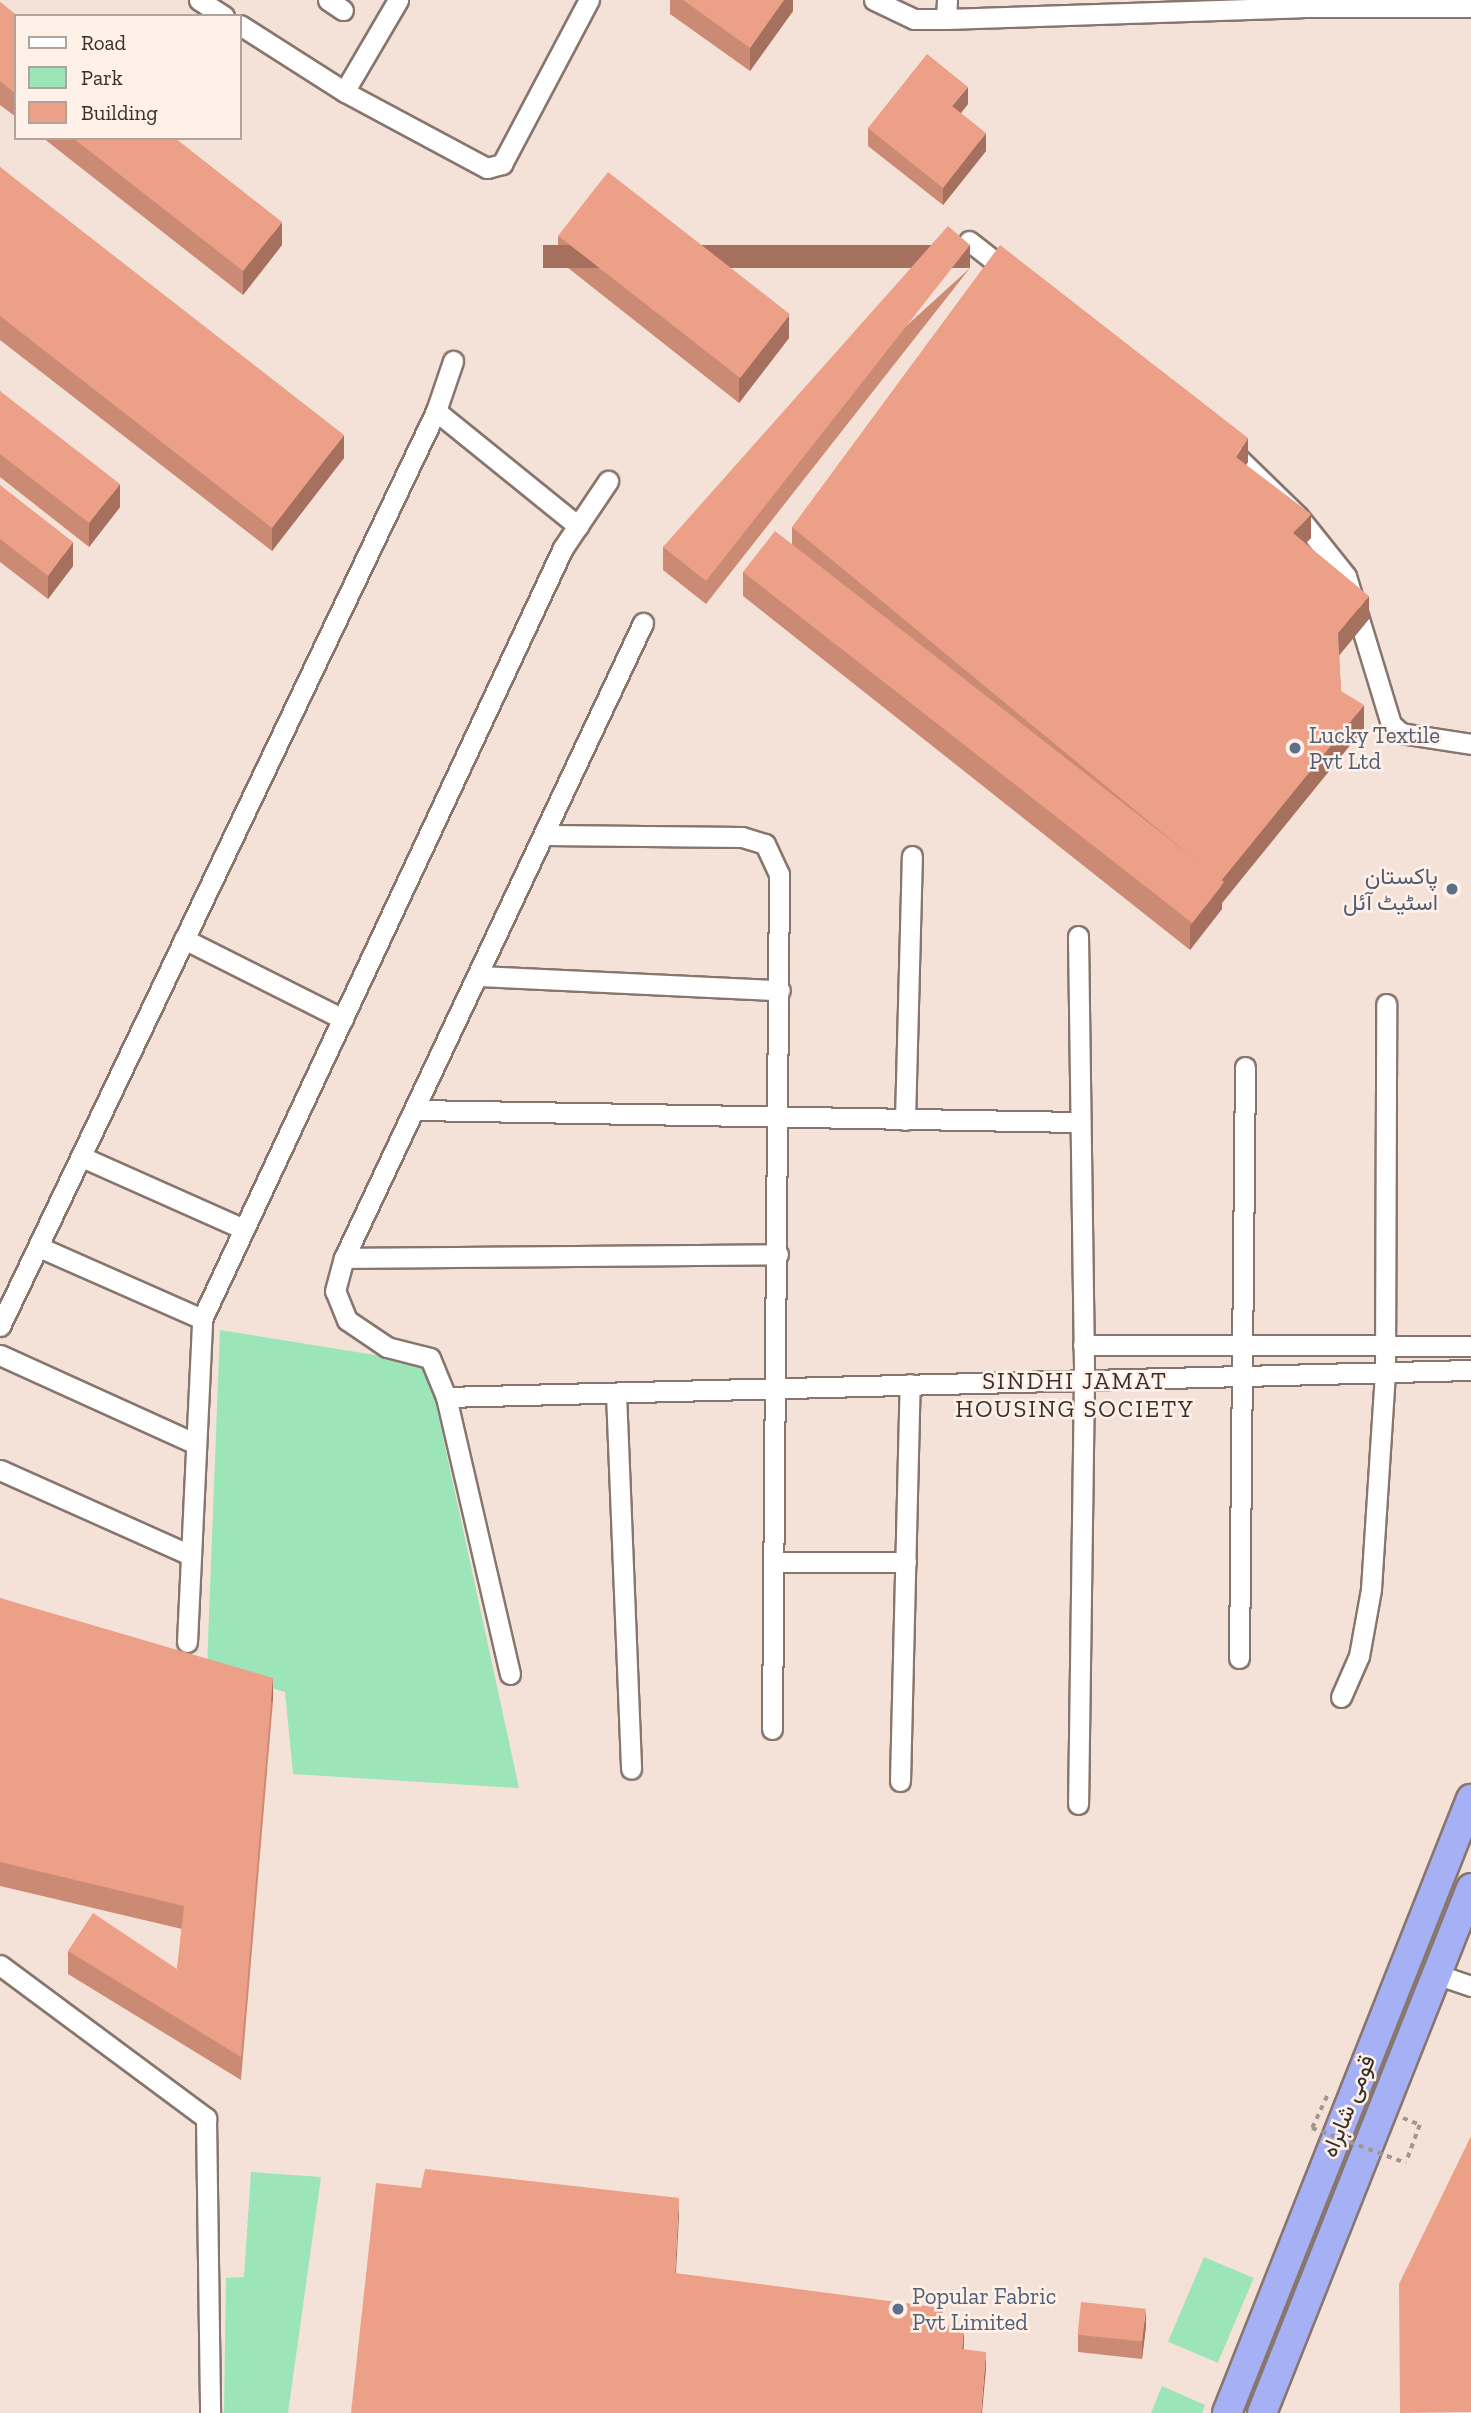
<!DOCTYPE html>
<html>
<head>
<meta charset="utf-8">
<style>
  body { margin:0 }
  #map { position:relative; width:1471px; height:2413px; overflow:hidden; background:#f4e2d8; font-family:"Zilla Slab",Vazirmatn,serif }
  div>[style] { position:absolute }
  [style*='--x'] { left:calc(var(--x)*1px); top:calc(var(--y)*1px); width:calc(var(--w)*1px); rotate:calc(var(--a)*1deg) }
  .green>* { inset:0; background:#9be5b9; transform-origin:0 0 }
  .path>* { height:3.5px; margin-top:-1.75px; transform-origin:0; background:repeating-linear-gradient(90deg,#a3968e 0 5px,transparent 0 10px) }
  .roads { filter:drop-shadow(2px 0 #87766e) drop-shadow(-2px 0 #87766e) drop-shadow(0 2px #87766e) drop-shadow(0 -2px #87766e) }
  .minor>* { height:19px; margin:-9.5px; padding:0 9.5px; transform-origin:9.5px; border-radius:9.5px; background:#fff }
  .highway>* { height:28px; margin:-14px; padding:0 14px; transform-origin:14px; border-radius:14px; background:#a6b0f4 }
  .path-bridge>* { height:3.5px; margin-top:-1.75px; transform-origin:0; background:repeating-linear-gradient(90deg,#a3968e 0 5px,transparent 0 10px) }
  .wall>* { inset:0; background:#cb8a74 }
  .shaded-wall>* { inset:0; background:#a5705e; transform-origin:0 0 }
  .building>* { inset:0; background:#eca087; transform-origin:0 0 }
  .dots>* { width:19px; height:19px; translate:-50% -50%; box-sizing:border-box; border:4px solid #fff0e8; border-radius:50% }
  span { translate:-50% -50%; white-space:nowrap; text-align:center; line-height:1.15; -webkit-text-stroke:5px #fff0e8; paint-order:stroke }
  .service-label { font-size:23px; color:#4e5e75 }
  .left { translate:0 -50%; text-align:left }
  .right { translate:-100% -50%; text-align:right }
  .street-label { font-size:23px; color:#362f2b }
  .neighbourhood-label { font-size:24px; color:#362f2b; letter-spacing:2px }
  .legend { position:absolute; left:14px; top:14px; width:228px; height:126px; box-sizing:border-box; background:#fff0e8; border:2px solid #afa39c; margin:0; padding:9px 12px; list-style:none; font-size:21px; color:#362f2b }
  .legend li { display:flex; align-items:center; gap:14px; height:35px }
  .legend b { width:35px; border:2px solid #afa39c }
</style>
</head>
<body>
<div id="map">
  <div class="green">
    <i style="clip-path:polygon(220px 1330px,418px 1362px,430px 1377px,519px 1788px,293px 1774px,285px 1692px,207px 1668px)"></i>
    <i style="clip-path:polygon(251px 2172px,321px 2177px,288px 2413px,224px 2413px,226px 2278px,244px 2277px)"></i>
    <i style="left:1204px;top:2257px;width:54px;height:92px;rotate:23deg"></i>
    <i style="clip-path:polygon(1162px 2386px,1205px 2405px,1202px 2413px,1151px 2413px)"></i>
  </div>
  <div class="path">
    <i style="--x:1403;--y:2118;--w:18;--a:22"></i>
    <i style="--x:1420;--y:2125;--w:40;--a:110.2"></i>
    <i style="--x:1312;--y:2128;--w:40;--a:-65"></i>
  </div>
  <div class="roads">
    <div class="minor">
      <i style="--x:199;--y:0;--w:30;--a:33"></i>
      <i style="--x:328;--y:0;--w:18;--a:34"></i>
      <i style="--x:874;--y:0;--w:44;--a:25.4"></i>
      <i style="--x:914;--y:19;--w:32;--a:0"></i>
      <i style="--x:946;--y:19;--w:356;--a:-1.9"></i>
      <i style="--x:1302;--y:7;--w:169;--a:0"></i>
      <i style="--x:946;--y:19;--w:19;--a:-87"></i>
      <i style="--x:240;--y:25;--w:125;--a:32.5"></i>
      <i style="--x:345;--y:92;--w:161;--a:28.2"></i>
      <i style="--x:487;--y:168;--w:16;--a:-15"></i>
      <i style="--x:502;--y:164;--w:186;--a:-62.1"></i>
      <i style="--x:347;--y:87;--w:101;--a:-59.6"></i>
      <i style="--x:969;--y:241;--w:52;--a:38"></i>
      <i style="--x:436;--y:411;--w:183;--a:39"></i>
      <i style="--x:1227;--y:447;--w:99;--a:44.2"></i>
      <i style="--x:1298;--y:516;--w:77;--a:51.3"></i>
      <i style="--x:1346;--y:576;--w:155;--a:73.1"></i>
      <i style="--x:1391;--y:724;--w:13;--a:42"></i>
      <i style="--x:1401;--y:733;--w:71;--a:8.9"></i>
      <i style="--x:546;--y:835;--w:196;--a:0.6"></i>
      <i style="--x:742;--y:837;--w:24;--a:17"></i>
      <i style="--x:765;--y:844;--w:33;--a:65"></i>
      <i style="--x:779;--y:874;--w:855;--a:90.47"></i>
      <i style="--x:1078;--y:936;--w:443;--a:89.2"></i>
      <i style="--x:1084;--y:1379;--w:425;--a:90.8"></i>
      <i style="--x:184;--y:939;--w:178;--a:26.7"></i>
      <i style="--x:478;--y:976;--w:302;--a:2.7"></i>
      <i style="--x:417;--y:1110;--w:663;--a:1.04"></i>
      <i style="--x:905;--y:1120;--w:264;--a:-88.5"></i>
      <i style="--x:82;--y:1157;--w:177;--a:24"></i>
      <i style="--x:39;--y:1247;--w:178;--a:23.8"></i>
      <i style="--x:344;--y:1258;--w:434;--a:-0.5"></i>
      <i style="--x:0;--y:1326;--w:1014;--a:-64.52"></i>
      <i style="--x:436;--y:411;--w:53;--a:-71.2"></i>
      <i style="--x:1083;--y:1345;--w:388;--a:0.1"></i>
      <i style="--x:0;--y:1355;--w:213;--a:24.4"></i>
      <i style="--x:616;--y:1393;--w:376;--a:87.7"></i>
      <i style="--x:446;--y:1397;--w:1025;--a:-1.51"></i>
      <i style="--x:0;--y:1470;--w:208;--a:24.1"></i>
      <i style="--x:774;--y:1562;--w:132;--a:0"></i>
      <i style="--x:187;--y:1642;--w:323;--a:-87.3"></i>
      <i style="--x:202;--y:1319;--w:851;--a:-64.91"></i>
      <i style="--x:563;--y:548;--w:81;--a:-56.1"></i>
      <i style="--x:1239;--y:1658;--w:591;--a:-89.42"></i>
      <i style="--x:510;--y:1674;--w:284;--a:-103"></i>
      <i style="--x:446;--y:1397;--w:42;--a:-112.3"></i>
      <i style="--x:430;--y:1358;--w:44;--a:-165.7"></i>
      <i style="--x:387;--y:1347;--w:48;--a:-146"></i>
      <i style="--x:347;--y:1320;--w:31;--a:-112"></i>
      <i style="--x:335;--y:1291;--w:34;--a:-75"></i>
      <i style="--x:344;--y:1258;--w:702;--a:-64.79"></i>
      <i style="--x:1341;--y:1697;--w:45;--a:-66.3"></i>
      <i style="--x:1359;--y:1656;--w:68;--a:-79.8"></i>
      <i style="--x:1371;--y:1589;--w:217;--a:-86.3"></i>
      <i style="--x:1385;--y:1372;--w:368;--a:-89.8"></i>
      <i style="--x:900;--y:1781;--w:397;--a:-88.6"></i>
      <i style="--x:0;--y:1965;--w:257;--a:36.6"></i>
      <i style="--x:206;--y:2118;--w:295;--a:89.2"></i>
      <i style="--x:1436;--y:1974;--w:37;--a:19"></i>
    </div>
    <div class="highway">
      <i style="--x:1227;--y:2413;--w:661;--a:-68.33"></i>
      <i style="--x:1262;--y:2413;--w:565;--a:-68.29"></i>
    </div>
  </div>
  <div class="path-bridge">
    <i style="--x:1312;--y:2128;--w:100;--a:20.4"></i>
  </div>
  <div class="wall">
    <i style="clip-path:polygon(670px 0,793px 0,793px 11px,750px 71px,670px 14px)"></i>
    <i style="clip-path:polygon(0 2px,16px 16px,16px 117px,0 105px)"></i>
    <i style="clip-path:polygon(968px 104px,961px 113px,986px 151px,943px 205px,868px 146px,868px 128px)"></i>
    <i style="clip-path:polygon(43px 138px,175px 138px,282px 245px,243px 295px)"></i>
    <i style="clip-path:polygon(0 167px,344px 458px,272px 551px,0 340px)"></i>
    <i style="clip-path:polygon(558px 236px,789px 338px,739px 403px,558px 260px)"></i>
    <i style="clip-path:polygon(970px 268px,706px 604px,663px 570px,663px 547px)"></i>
    <i style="clip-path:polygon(0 391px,120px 507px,89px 547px,0 477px)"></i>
    <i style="clip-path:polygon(1248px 462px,1246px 465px,1311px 538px,1305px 543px,1369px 619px,1339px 655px,1341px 691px,1364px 728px,1222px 903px,1222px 909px,1190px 950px,743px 596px,743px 572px,792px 545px,792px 527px)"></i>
    <i style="clip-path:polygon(0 485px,73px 566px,48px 599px,0 562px)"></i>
    <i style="clip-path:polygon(0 1598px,273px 1701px,241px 2080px,68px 1974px,68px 1951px,177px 1969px,182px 1929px,0 1886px)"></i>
    <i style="clip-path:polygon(1146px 2326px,1142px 2359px,1078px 2352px,1078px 2335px)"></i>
  </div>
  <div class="shaded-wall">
    <i style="clip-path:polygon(784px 0,793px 0,793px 11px,750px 71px,750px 48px)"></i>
    <i style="clip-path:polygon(968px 87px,968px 104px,952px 124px,952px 106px)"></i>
    <i style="clip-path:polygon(986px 133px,986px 151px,943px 205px,943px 188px)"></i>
    <i style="clip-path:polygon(282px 222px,282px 245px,243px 295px,243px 271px)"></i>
    <i style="left:970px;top:245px;width:23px;height:427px;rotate:90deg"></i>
    <i style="clip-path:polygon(789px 315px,789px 338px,739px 403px,739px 379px)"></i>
    <i style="clip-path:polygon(344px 435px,344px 458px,272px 551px,272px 528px)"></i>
    <i style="clip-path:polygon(1248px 438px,1248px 462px,1236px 480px,1236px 457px)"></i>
    <i style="clip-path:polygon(120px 484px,120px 507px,89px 547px,89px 523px)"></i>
    <i style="clip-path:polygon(1311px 514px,1311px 538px,1293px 557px,1293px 533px)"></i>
    <i style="clip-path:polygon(73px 542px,73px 566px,48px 599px,48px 576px)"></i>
    <i style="clip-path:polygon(1369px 596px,1369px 619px,1338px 657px,1338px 633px)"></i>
    <i style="clip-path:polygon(1364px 705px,1364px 728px,1222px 903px,1222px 909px,1190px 950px,1190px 926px,1221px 887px,1221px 881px)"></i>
    <i style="left:273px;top:1678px;width:23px;height:380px;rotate:90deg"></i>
    <i style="clip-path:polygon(679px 2198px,679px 2216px,675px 2291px,675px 2273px)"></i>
    <i style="clip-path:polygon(1146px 2309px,1146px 2326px,1142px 2359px,1142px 2341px)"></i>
    <i style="clip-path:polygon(964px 2327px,964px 2345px,962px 2366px,962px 2349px)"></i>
    <i style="clip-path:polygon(986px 2352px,986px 2369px,982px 2413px,981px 2413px)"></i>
  </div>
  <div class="building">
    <i style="clip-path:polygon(683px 0,784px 0,750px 48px)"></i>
    <i style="clip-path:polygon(0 2px,18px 16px,16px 16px,16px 94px,0 81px)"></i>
    <i style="clip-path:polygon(927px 54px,968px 87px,952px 106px,986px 133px,943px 188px,868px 128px)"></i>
    <i style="clip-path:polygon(73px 138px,175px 138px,282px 222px,243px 271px)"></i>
    <i style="clip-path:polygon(0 167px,344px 435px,272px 528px,0 316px)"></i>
    <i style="left:608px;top:172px;width:231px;height:81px;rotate:38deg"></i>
    <i style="clip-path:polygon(948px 226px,970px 245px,706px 581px,663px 547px)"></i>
    <i style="clip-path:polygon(1000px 245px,1248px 438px,1236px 457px,1311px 514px,1293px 533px,1369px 596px,1338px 633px,1341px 691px,1364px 705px,1221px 881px,792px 527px)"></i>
    <i style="clip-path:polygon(0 391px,120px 484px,89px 523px,0 454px)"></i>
    <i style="clip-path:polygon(0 485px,73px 542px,48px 576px,0 539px)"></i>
    <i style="left:775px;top:531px;width:570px;height:52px;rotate:38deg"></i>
    <i style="clip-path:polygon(0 1598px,273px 1678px,241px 2057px,68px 1951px,93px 1913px,177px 1969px,184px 1906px,0 1862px)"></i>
    <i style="clip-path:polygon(1471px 2136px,1471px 2412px,1400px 2413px,1399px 2284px)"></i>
    <i style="clip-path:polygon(425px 2169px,679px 2198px,675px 2273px,943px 2308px,943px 2325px,964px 2327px,962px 2349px,986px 2352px,981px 2413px,351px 2413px,376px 2183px,421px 2188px)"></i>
    <i style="left:1081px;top:2302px;width:65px;height:33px;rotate:6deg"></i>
  </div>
  <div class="dots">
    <i style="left:1295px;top:748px;background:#5c6f8a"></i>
    <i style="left:1452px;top:889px;background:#5c6f8a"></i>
    <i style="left:898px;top:2309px;background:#5c6f8a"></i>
  </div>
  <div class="service-label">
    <span class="left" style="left:1309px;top:748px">Lucky Textile<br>Pvt Ltd</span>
    <span class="right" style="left:1438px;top:889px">پاکستان<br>اسٹیٹ آئل</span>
    <span class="left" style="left:912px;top:2309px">Popular Fabric<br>Pvt Limited</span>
  </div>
  <div class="street-label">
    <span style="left:1348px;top:2106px;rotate:-68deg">قومی شاہراہ</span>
  </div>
  <div class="neighbourhood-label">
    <span style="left:1075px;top:1395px">SINDHI JAMAT<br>HOUSING SOCIETY</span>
  </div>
  <ul class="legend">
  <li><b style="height:9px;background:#fff"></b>Road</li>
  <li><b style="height:19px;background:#9be5b9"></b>Park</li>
  <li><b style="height:19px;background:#eca087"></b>Building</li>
  </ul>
</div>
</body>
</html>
